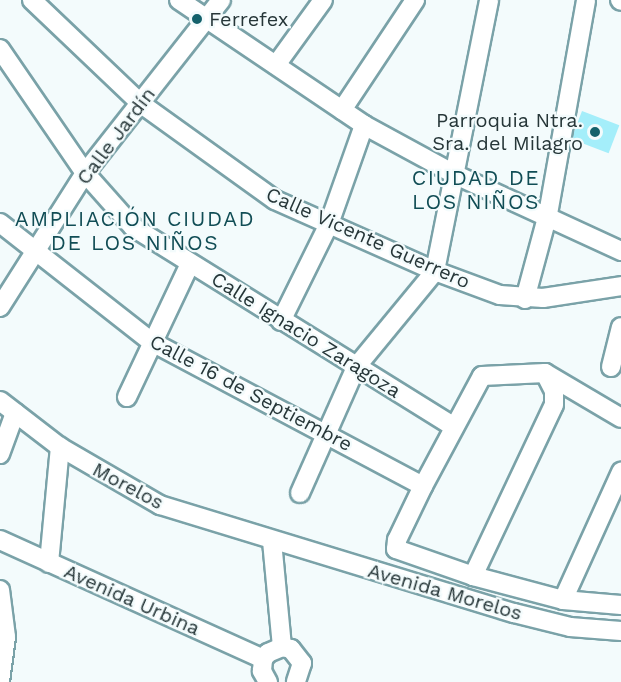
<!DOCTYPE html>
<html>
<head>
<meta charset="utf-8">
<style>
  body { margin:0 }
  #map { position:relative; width:621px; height:682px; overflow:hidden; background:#f3fbfc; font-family:"Work Sans",sans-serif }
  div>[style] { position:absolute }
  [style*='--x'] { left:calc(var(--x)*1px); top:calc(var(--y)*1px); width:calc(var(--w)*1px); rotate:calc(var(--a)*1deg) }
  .building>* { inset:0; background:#a4eefa; transform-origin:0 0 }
  .roads { filter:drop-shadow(2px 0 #7aa2a8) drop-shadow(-2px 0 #7aa2a8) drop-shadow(0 2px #7aa2a8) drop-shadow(0 -2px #7aa2a8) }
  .minor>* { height:18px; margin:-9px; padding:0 9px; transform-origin:9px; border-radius:9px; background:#fff }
  .dots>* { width:16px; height:16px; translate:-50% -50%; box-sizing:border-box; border:3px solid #f3fbfc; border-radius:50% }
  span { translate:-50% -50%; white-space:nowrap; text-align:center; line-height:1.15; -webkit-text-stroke:4.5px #f3fbfc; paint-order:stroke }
  .poi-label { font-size:20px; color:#263638 }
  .left { translate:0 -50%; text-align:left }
  .right { translate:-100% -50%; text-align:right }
  .street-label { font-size:20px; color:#263638 }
  .neighbourhood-label { font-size:21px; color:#114d55; letter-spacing:1.5px }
</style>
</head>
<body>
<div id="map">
  <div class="building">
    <i style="left:582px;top:111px;width:40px;height:30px;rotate:21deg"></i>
  </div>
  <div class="roads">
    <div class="minor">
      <i style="--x:32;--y:0;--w:149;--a:43.6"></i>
      <i style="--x:140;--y:103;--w:166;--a:35.7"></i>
      <i style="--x:275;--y:200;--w:175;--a:23.9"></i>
      <i style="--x:435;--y:271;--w:69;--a:20.3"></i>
      <i style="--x:500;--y:295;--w:43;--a:4"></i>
      <i style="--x:543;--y:298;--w:79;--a:-8.7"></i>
      <i style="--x:179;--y:0;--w:223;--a:34"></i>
      <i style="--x:364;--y:125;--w:105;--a:28.5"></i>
      <i style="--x:456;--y:175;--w:182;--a:24.7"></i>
      <i style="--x:620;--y:0;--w:1;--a:45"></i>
      <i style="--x:0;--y:49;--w:150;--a:55.6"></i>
      <i style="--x:85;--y:173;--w:72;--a:48.4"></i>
      <i style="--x:133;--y:227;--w:378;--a:31.9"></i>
      <i style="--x:276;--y:65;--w:80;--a:-54.1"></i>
      <i style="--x:342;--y:110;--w:132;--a:-56.4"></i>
      <i style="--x:0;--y:223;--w:193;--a:38.1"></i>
      <i style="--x:152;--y:342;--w:307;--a:28"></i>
      <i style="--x:525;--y:299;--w:88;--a:-74.9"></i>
      <i style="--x:548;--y:214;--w:217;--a:-79.9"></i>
      <i style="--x:0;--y:307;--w:159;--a:-57.6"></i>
      <i style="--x:85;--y:173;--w:220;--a:-51.8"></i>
      <i style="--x:281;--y:321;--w:108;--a:-63.7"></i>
      <i style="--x:329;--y:224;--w:105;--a:-70.5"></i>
      <i style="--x:611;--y:367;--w:41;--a:-76"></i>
      <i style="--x:545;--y:373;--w:63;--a:177.3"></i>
      <i style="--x:482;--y:376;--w:125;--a:118.2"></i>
      <i style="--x:423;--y:486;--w:60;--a:115.7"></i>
      <i style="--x:397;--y:540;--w:9;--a:96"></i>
      <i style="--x:396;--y:549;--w:82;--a:19.3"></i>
      <i style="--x:473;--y:576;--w:93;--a:14.9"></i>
      <i style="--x:563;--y:600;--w:58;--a:4.9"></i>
      <i style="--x:545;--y:373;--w:88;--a:30.6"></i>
      <i style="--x:127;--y:397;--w:147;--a:-64.7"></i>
      <i style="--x:0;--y:401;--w:76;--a:37.5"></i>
      <i style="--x:60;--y:447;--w:116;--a:30.1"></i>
      <i style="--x:160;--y:505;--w:370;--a:17"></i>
      <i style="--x:514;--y:613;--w:58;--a:14"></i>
      <i style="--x:570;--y:627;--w:51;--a:4.5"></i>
      <i style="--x:0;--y:454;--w:44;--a:-69.9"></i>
      <i style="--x:300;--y:493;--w:138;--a:-66"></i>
      <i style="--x:356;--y:367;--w:124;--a:-50.5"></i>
      <i style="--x:435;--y:271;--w:276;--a:-78.7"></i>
      <i style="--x:0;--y:540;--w:289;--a:24.3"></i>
      <i style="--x:272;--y:541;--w:106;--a:84.6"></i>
      <i style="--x:49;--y:563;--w:117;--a:-84.6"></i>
      <i style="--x:473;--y:576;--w:189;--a:-64.7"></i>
      <i style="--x:554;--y:405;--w:14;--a:-90"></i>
      <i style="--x:554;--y:391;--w:20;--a:-117"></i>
      <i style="--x:0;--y:590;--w:47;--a:82.7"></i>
      <i style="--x:6;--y:637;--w:44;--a:97.8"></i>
      <i style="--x:563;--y:600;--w:141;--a:-65.6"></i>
      <i style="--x:268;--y:682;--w:13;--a:-119"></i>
      <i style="--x:262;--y:671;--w:12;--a:-85"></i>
      <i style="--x:263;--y:659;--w:8;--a:-50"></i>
      <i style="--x:268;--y:653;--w:15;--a:-23"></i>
      <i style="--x:282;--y:647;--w:9;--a:13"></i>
      <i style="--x:291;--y:649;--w:18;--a:52"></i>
      <i style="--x:302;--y:663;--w:20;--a:108"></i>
    </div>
  </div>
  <div class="dots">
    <i style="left:197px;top:19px;background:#14616b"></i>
    <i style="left:595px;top:132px;background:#14616b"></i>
  </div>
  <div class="poi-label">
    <span class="left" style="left:209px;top:19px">Ferrefex</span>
    <span class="right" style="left:583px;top:132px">Parroquia Ntra.<br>Sra. del Milagro</span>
  </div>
  <div class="street-label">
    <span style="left:116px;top:136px;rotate:-53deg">Calle Jardín</span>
    <span style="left:368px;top:238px;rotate:24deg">Calle Vicente Guerrero</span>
    <span style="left:306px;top:335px;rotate:32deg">Calle Ignacio Zaragoza</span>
    <span style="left:251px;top:393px;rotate:28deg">Calle 16 de Septiembre</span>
    <span style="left:128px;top:486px;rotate:28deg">Morelos</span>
    <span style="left:445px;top:592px;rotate:16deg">Avenida Morelos</span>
    <span style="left:132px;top:600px;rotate:24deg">Avenida Urbina</span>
  </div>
  <div class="neighbourhood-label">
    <span style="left:476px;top:190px">CIUDAD DE<br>LOS NIÑOS</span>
    <span style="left:135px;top:231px">AMPLIACIÓN CIUDAD<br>DE LOS NIÑOS</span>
  </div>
</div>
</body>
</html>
